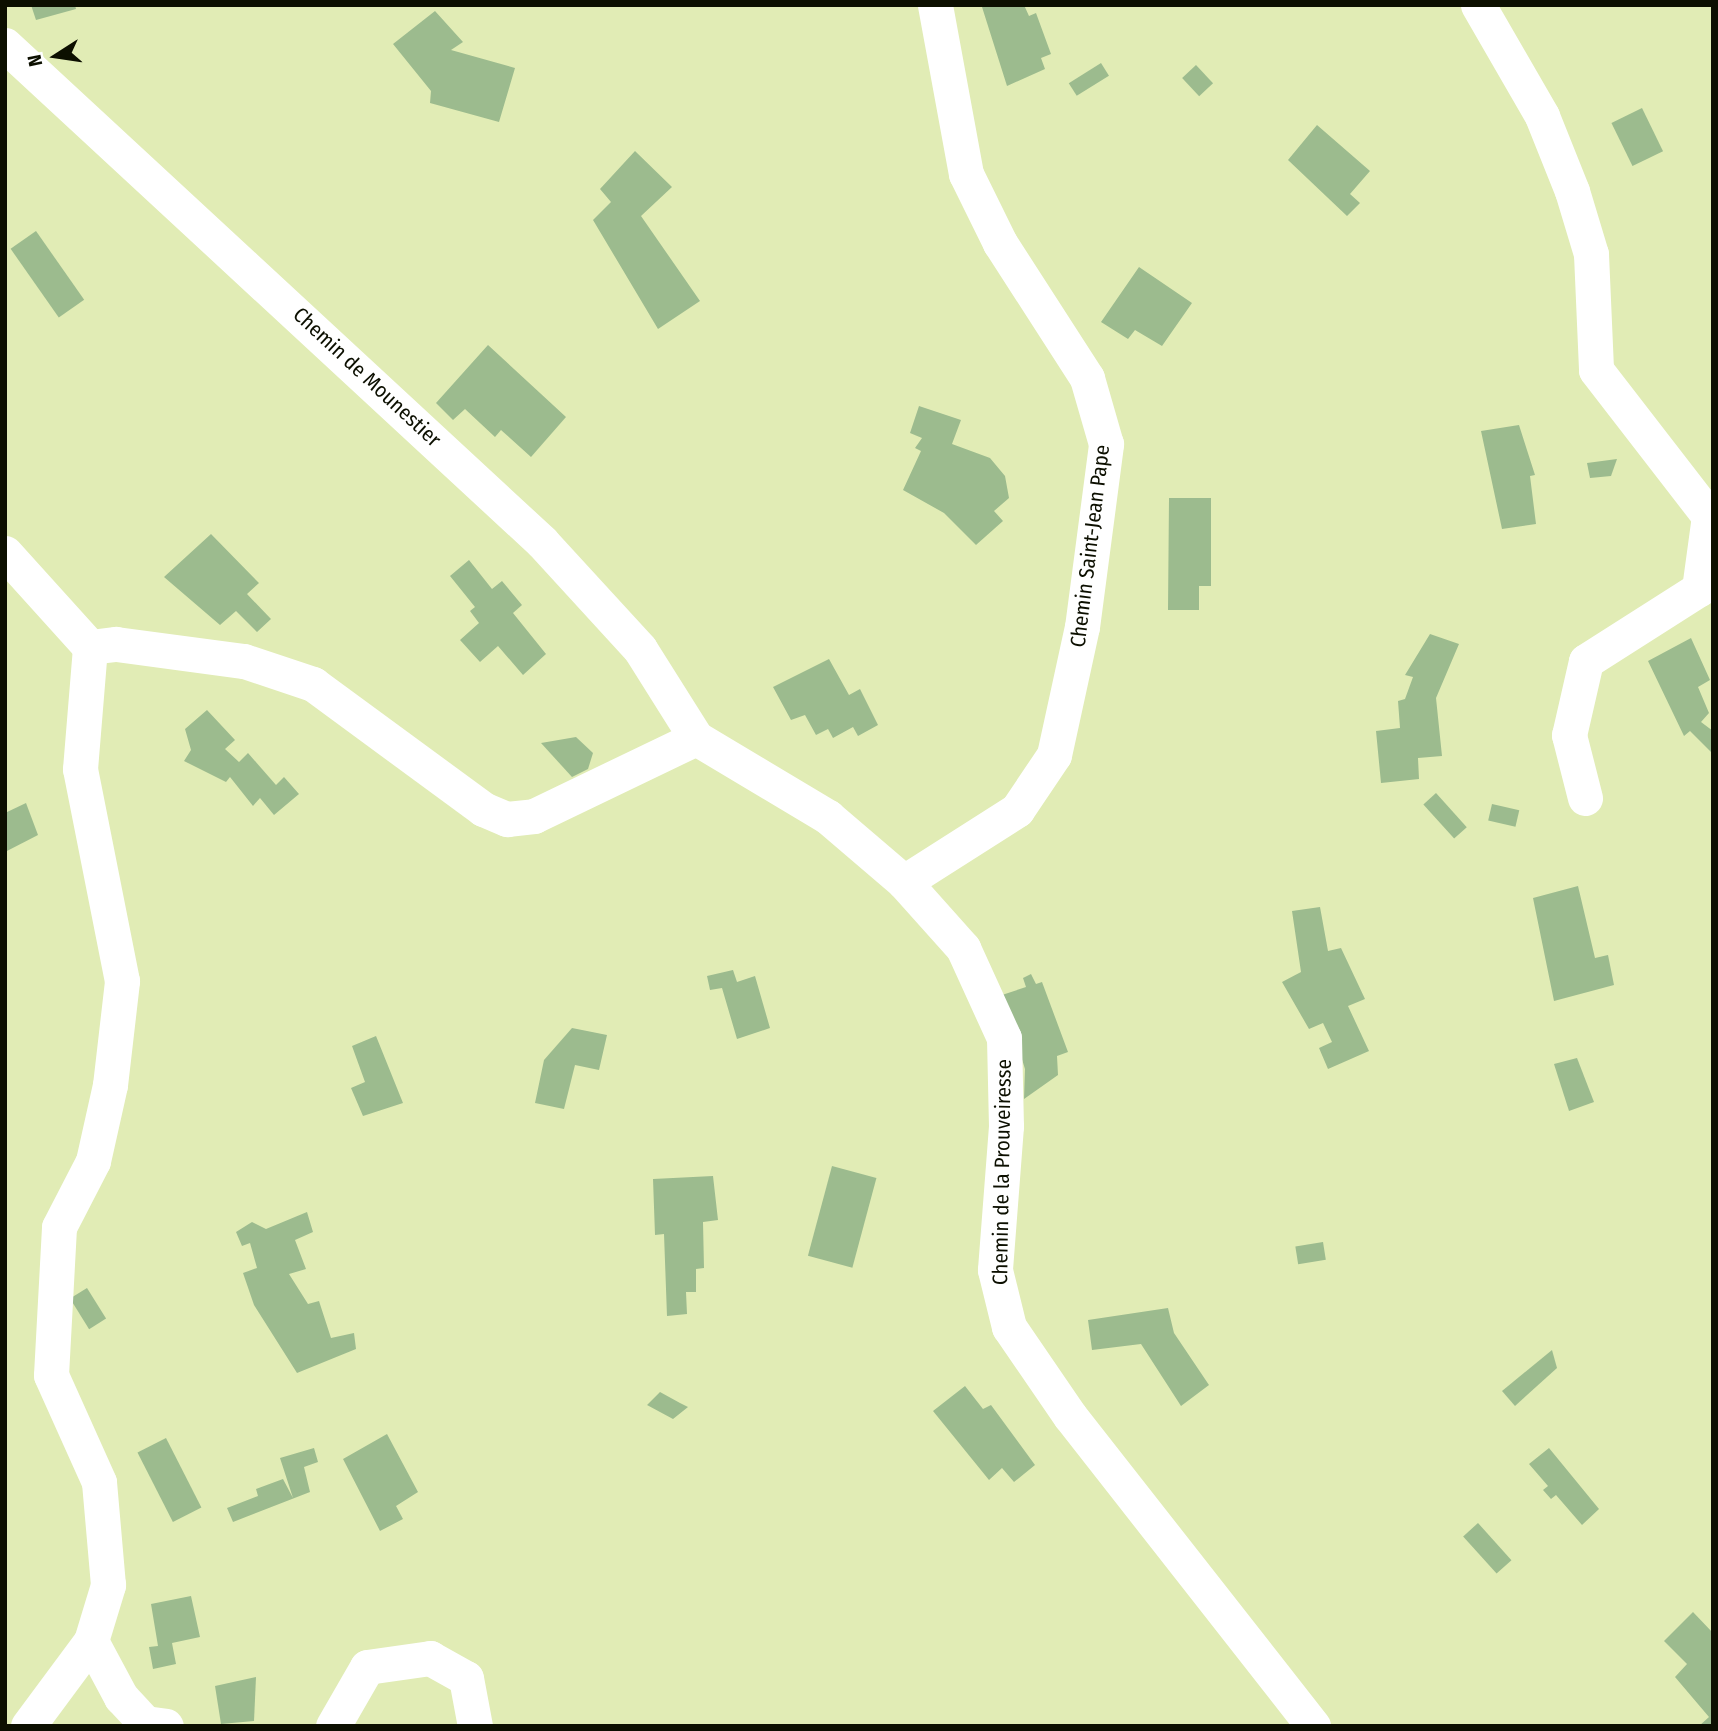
<!DOCTYPE html>
<html>
<head>
<meta charset="utf-8">
<style>
  body { margin:0 }
  #map { position:relative; width:1718px; height:1731px; overflow:hidden; background:#e1ecb5; font-family:"Fira Sans Condensed",sans-serif }
  div>[style] { position:absolute }
  [style*='--x'] { left:calc(var(--x)*1px); top:calc(var(--y)*1px); width:calc(var(--w)*1px); rotate:calc(var(--a)*1deg) }
  .building>* { inset:0; background:#9cbb8e; transform-origin:0 0 }
  .street>* { height:35px; margin:-17.5px; padding:0 17.5px; transform-origin:17.5px; border-radius:17.5px; background:#fff }
  span { translate:-50% -50%; white-space:nowrap; text-align:center; line-height:1.15; -webkit-text-stroke:7px #fff; paint-order:stroke }
  .street-label { font-size:21px; color:#0c0f00 }
  .frame { position:absolute; inset:0; border:7px solid #0c0f00; pointer-events:none }
  .north { position:absolute; left:21px; top:21px; width:70px; height:70px; -webkit-text-stroke:5px #fff; paint-order:stroke; rotate:258deg; font-size:19px; font-weight:700; line-height:28px; text-align:center; color:#0c0f00 }
  .north::after { content:''; display:block; margin:auto; width:24px; height:32px; background:#0c0f00; clip-path:polygon(50% 0,100% 100%,50% 72%,0 100%) }
</style>
</head>
<body>
<div id="map">
  <div class="building">
    <i style="clip-path:polygon(31px 5px,75px 5px,76px 9px,36px 20px)"></i>
    <i style="clip-path:polygon(1024px 5px,1029px 16px,1036px 13px,1051px 54px,1041px 58px,1045px 69px,1007px 86px,982px 7px)"></i>
    <i style="clip-path:polygon(435px 11px,463px 42px,451px 50px,515px 68px,499px 122px,430px 103px,431px 91px,393px 44px)"></i>
    <i style="left:1101px;top:63px;width:15px;height:38px;rotate:58deg"></i>
    <i style="left:1196px;top:65px;width:25px;height:19px;rotate:47deg"></i>
    <i style="left:1642px;top:108px;width:48px;height:34px;rotate:64deg"></i>
    <i style="clip-path:polygon(1317px 125px,1370px 171px,1350px 194px,1360px 203px,1347px 216px,1288px 160px)"></i>
    <i style="clip-path:polygon(635px 151px,672px 187px,641px 216px,700px 301px,658px 329px,593px 220px,611px 202px,600px 189px)"></i>
    <i style="left:36px;top:231px;width:84px;height:31px;rotate:55deg"></i>
    <i style="clip-path:polygon(1139px 267px,1192px 303px,1162px 346px,1135px 330px,1128px 339px,1101px 322px)"></i>
    <i style="clip-path:polygon(488px 345px,566px 417px,531px 457px,501px 430px,495px 437px,465px 409px,453px 420px,436px 403px)"></i>
    <i style="clip-path:polygon(919px 406px,961px 420px,952px 444px,990px 458px,1005px 476px,1009px 498px,994px 511px,1003px 521px,976px 545px,944px 513px,903px 490px,921px 451px,915px 448px,922px 438px,910px 433px)"></i>
    <i style="clip-path:polygon(1519px 425px,1535px 475px,1530px 476px,1536px 524px,1502px 529px,1481px 431px)"></i>
    <i style="clip-path:polygon(1617px 459px,1611px 476px,1590px 478px,1587px 463px)"></i>
    <i style="clip-path:polygon(1169px 498px,1211px 498px,1211px 586px,1199px 586px,1199px 610px,1168px 610px)"></i>
    <i style="clip-path:polygon(211px 534px,259px 583px,247px 594px,271px 619px,257px 632px,236px 611px,220px 625px,164px 577px)"></i>
    <i style="clip-path:polygon(469px 560px,492px 589px,502px 581px,522px 605px,513px 613px,546px 654px,523px 675px,498px 646px,480px 662px,460px 640px,479px 623px,470px 611px,475px 607px,450px 576px)"></i>
    <i style="clip-path:polygon(1430px 634px,1459px 644px,1436px 698px,1442px 756px,1418px 758px,1419px 779px,1381px 783px,1376px 731px,1400px 728px,1398px 701px,1405px 699px,1413px 677px,1405px 675px)"></i>
    <i style="clip-path:polygon(1691px 638px,1710px 680px,1698px 687px,1709px 713px,1701px 722px,1713px 731px,1713px 754px,1690px 731px,1684px 736px,1648px 661px)"></i>
    <i style="clip-path:polygon(829px 659px,849px 695px,860px 689px,878px 725px,858px 736px,853px 727px,833px 738px,828px 729px,816px 735px,805px 715px,791px 720px,773px 687px)"></i>
    <i style="clip-path:polygon(207px 710px,235px 740px,225px 749px,239px 762px,248px 753px,276px 785px,284px 777px,299px 794px,274px 815px,260px 798px,253px 806px,230px 777px,226px 782px,184px 761px,191px 750px,185px 729px)"></i>
    <i style="clip-path:polygon(576px 737px,593px 753px,588px 769px,572px 777px,541px 743px)"></i>
    <i style="left:1436px;top:793px;width:46px;height:17px;rotate:48deg"></i>
    <i style="clip-path:polygon(26px 803px,38px 835px,5px 852px,5px 813px)"></i>
    <i style="left:1492px;top:804px;width:28px;height:17px;rotate:13deg"></i>
    <i style="clip-path:polygon(1578px 886px,1595px 958px,1608px 955px,1614px 985px,1554px 1001px,1533px 898px)"></i>
    <i style="clip-path:polygon(1320px 907px,1328px 951px,1341px 948px,1365px 999px,1348px 1006px,1369px 1051px,1328px 1069px,1319px 1048px,1332px 1042px,1323px 1023px,1309px 1029px,1282px 982px,1301px 972px,1292px 911px)"></i>
    <i style="clip-path:polygon(733px 970px,737px 982px,755px 976px,770px 1028px,737px 1039px,722px 988px,710px 990px,707px 976px)"></i>
    <i style="clip-path:polygon(1031px 974px,1036px 984px,1042px 982px,1068px 1052px,1057px 1056px,1058px 1075px,1024px 1099px,1025px 1069px,1002px 995px,1026px 987px,1023px 978px)"></i>
    <i style="clip-path:polygon(572px 1028px,607px 1035px,599px 1070px,575px 1065px,564px 1109px,535px 1103px,544px 1060px)"></i>
    <i style="clip-path:polygon(376px 1036px,403px 1103px,363px 1116px,351px 1088px,365px 1082px,352px 1046px)"></i>
    <i style="clip-path:polygon(1577px 1058px,1594px 1102px,1569px 1111px,1554px 1064px)"></i>
    <i style="left:832px;top:1166px;width:46px;height:93px;rotate:15deg"></i>
    <i style="clip-path:polygon(713px 1176px,718px 1220px,703px 1222px,704px 1268px,696px 1269px,696px 1292px,686px 1292px,687px 1314px,667px 1316px,664px 1234px,655px 1235px,653px 1179px)"></i>
    <i style="clip-path:polygon(307px 1212px,313px 1232px,295px 1240px,306px 1269px,289px 1274px,308px 1304px,319px 1301px,331px 1338px,354px 1333px,356px 1349px,297px 1373px,254px 1305px,243px 1273px,257px 1268px,250px 1243px,242px 1246px,236px 1232px,252px 1222px,266px 1229px)"></i>
    <i style="left:1323px;top:1242px;width:18px;height:28px;rotate:81deg"></i>
    <i style="left:87px;top:1288px;width:36px;height:20px;rotate:58deg"></i>
    <i style="clip-path:polygon(1168px 1308px,1174px 1333px,1209px 1385px,1181px 1406px,1141px 1344px,1092px 1350px,1088px 1320px)"></i>
    <i style="clip-path:polygon(1552px 1350px,1557px 1368px,1515px 1406px,1502px 1391px)"></i>
    <i style="clip-path:polygon(965px 1386px,983px 1409px,991px 1405px,1035px 1465px,1014px 1482px,1002px 1468px,989px 1480px,933px 1411px)"></i>
    <i style="clip-path:polygon(660px 1392px,680px 1403px,688px 1407px,673px 1419px,647px 1405px)"></i>
    <i style="clip-path:polygon(387px 1434px,418px 1492px,396px 1506px,403px 1519px,380px 1531px,343px 1459px)"></i>
    <i style="left:166px;top:1438px;width:78px;height:32px;rotate:63deg"></i>
    <i style="clip-path:polygon(314px 1448px,318px 1462px,304px 1467px,310px 1492px,233px 1522px,227px 1508px,258px 1496px,256px 1489px,283px 1479px,293px 1498px,280px 1458px)"></i>
    <i style="clip-path:polygon(1549px 1448px,1599px 1509px,1582px 1525px,1556px 1495px,1551px 1499px,1543px 1490px,1548px 1486px,1529px 1464px)"></i>
    <i style="left:1478px;top:1523px;width:50px;height:20px;rotate:48deg"></i>
    <i style="clip-path:polygon(191px 1596px,200px 1637px,172px 1643px,176px 1664px,153px 1669px,149px 1647px,158px 1646px,151px 1604px)"></i>
    <i style="clip-path:polygon(1693px 1612px,1713px 1633px,1713px 1726px,1699px 1726px,1709px 1717px,1675px 1677px,1687px 1664px,1664px 1641px)"></i>
    <i style="clip-path:polygon(256px 1677px,254px 1721px,221px 1724px,215px 1686px)"></i>
  </div>
  <div class="street">
    <i style="--x:1478;--y:5;--w:128;--a:60"></i>
    <i style="--x:1542;--y:116;--w:81;--a:68.2"></i>
    <i style="--x:1572;--y:191;--w:66;--a:73.2"></i>
    <i style="--x:1591;--y:254;--w:116;--a:87.5"></i>
    <i style="--x:1596;--y:370;--w:185;--a:52.3"></i>
    <i style="--x:1709;--y:516;--w:74;--a:97.8"></i>
    <i style="--x:1699;--y:589;--w:134;--a:147.5"></i>
    <i style="--x:1586;--y:661;--w:76;--a:102.9"></i>
    <i style="--x:1569;--y:735;--w:65;--a:75.7"></i>
    <i style="--x:5;--y:45;--w:732;--a:42.78"></i>
    <i style="--x:542;--y:542;--w:145;--a:47.5"></i>
    <i style="--x:640;--y:649;--w:105;--a:57.8"></i>
    <i style="--x:5;--y:553;--w:127;--a:47.9"></i>
    <i style="--x:90;--y:647;--w:26;--a:-7"></i>
    <i style="--x:116;--y:644;--w:129;--a:7.6"></i>
    <i style="--x:244;--y:661;--w:73;--a:18.4"></i>
    <i style="--x:313;--y:684;--w:211;--a:36.3"></i>
    <i style="--x:483;--y:809;--w:26;--a:23"></i>
    <i style="--x:507;--y:819;--w:27;--a:-6"></i>
    <i style="--x:534;--y:816;--w:180;--a:-25.7"></i>
    <i style="--x:696;--y:738;--w:154;--a:30.9"></i>
    <i style="--x:828;--y:817;--w:100;--a:40.5"></i>
    <i style="--x:904;--y:882;--w:89;--a:48.2"></i>
    <i style="--x:963;--y:948;--w:99;--a:65.5"></i>
    <i style="--x:1004;--y:1038;--w:88;--a:88.7"></i>
    <i style="--x:1006;--y:1126;--w:144;--a:94.4"></i>
    <i style="--x:995;--y:1270;--w:59;--a:76.2"></i>
    <i style="--x:1009;--y:1327;--w:108;--a:55.6"></i>
    <i style="--x:1070;--y:1416;--w:394;--a:51.9"></i>
    <i style="--x:904;--y:882;--w:134;--a:-32.5"></i>
    <i style="--x:1017;--y:810;--w:66;--a:-56.1"></i>
    <i style="--x:1054;--y:755;--w:131;--a:-77.7"></i>
    <i style="--x:1082;--y:627;--w:185;--a:-82.5"></i>
    <i style="--x:1106;--y:444;--w:69;--a:-106.1"></i>
    <i style="--x:1087;--y:378;--w:161;--a:-122.8"></i>
    <i style="--x:1000;--y:243;--w:77;--a:-116.2"></i>
    <i style="--x:966;--y:174;--w:172;--a:-100.4"></i>
    <i style="--x:91;--y:1641;--w:64;--a:61.8"></i>
    <i style="--x:121;--y:1697;--w:35;--a:47"></i>
    <i style="--x:145;--y:1723;--w:21;--a:8"></i>
    <i style="--x:28;--y:1726;--w:106;--a:-53.5"></i>
    <i style="--x:91;--y:1641;--w:59;--a:-73.1"></i>
    <i style="--x:108;--y:1585;--w:103;--a:-95"></i>
    <i style="--x:99;--y:1482;--w:117;--a:-114.2"></i>
    <i style="--x:51;--y:1375;--w:148;--a:-86.9"></i>
    <i style="--x:59;--y:1227;--w:74;--a:-62.7"></i>
    <i style="--x:93;--y:1161;--w:78;--a:-77.4"></i>
    <i style="--x:110;--y:1085;--w:105;--a:-83.4"></i>
    <i style="--x:122;--y:981;--w:216;--a:-101.2"></i>
    <i style="--x:80;--y:769;--w:122;--a:-85.3"></i>
    <i style="--x:333;--y:1726;--w:68;--a:-60"></i>
    <i style="--x:367;--y:1667;--w:64;--a:-8.1"></i>
    <i style="--x:430;--y:1658;--w:41;--a:29.1"></i>
    <i style="--x:466;--y:1678;--w:49;--a:79.4"></i>
  </div>
  <div class="street-label">
    <span style="left:367px;top:377px;rotate:43deg">Chemin de Mounestier</span>
    <span style="left:1090px;top:546px;rotate:-83deg">Chemin Saint-Jean Pape</span>
    <span style="left:1002px;top:1172px;rotate:-89deg">Chemin de la Prouveiresse</span>
  </div>
  <div class="frame"></div>
  <div class="north">N</div>
</div>
</body>
</html>
